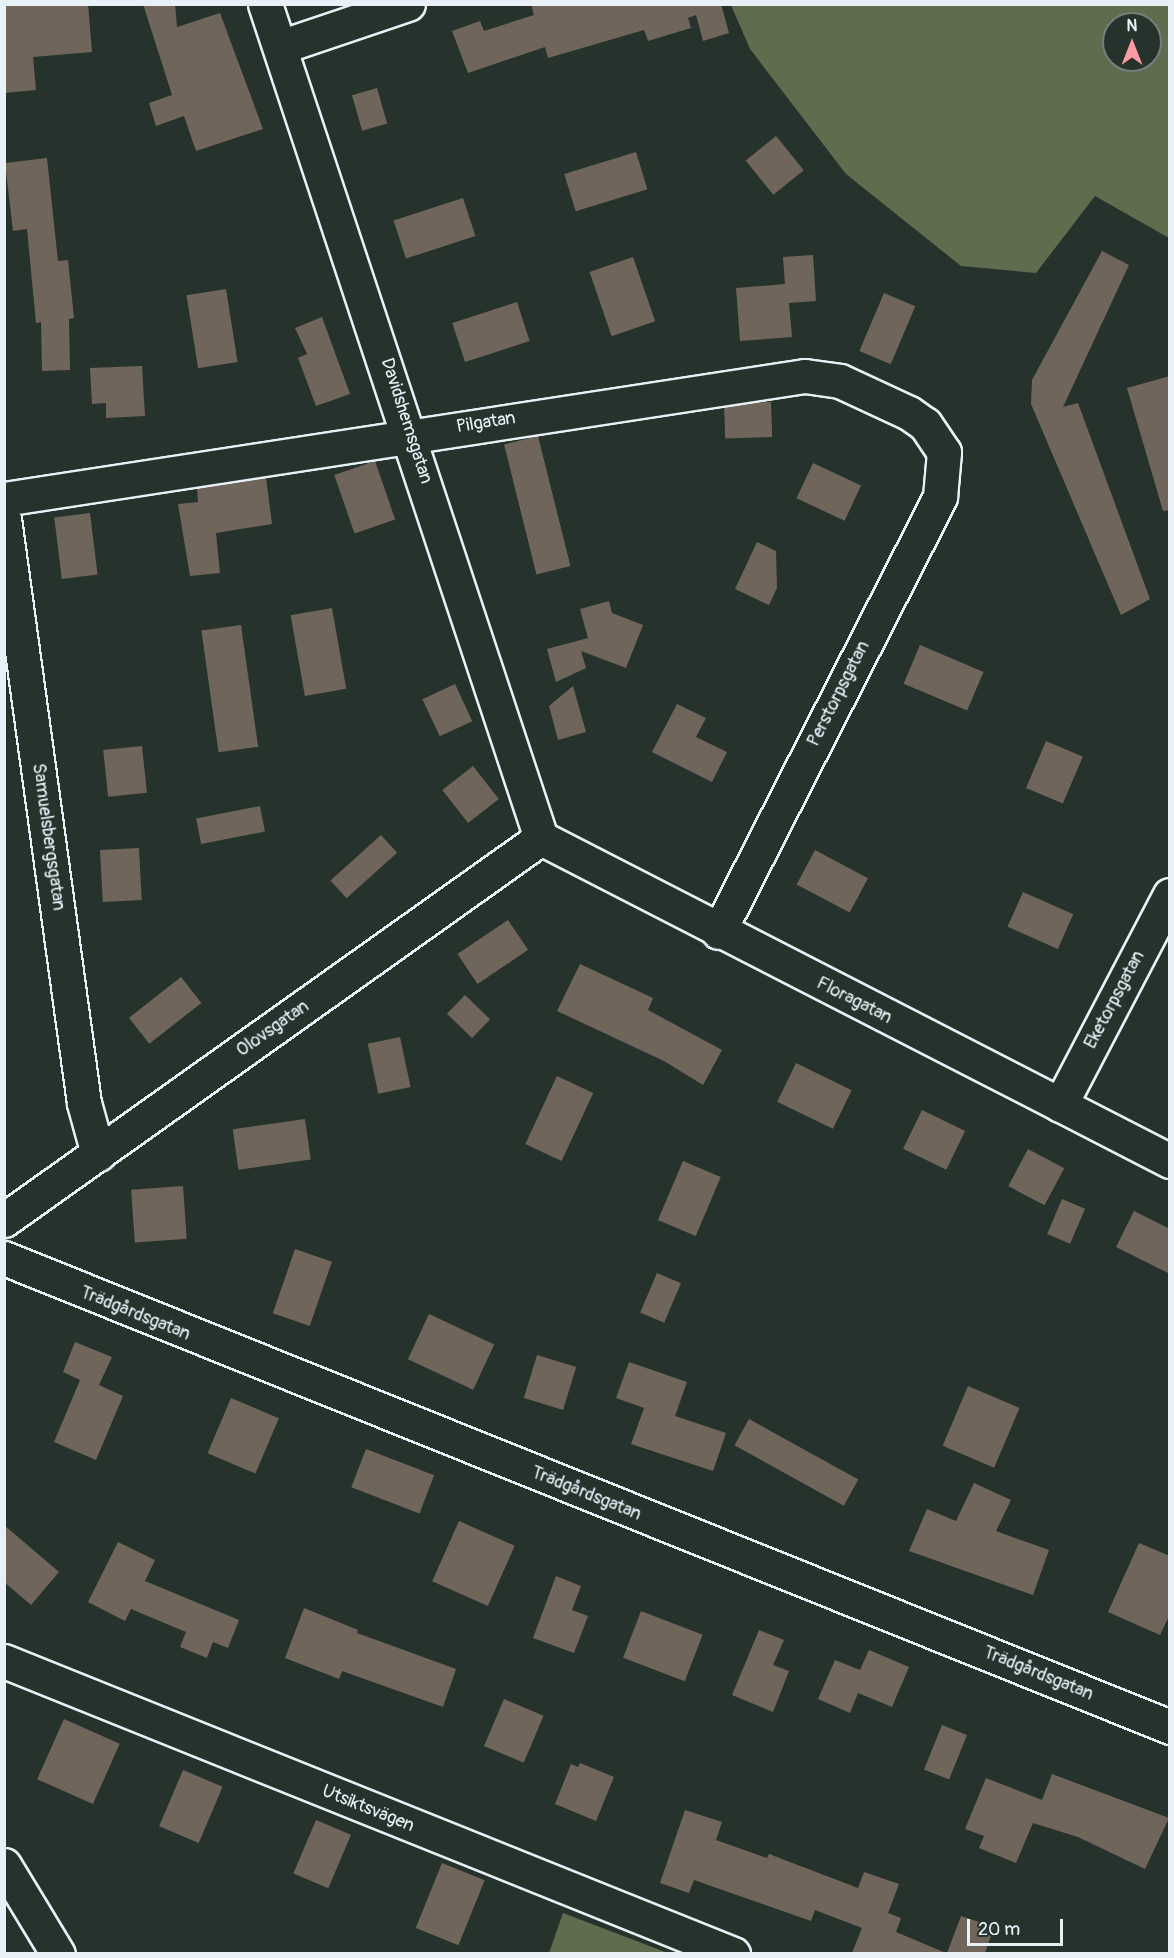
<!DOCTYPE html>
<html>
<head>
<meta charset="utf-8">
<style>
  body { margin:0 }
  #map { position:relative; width:1174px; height:1958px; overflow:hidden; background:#26332d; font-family:Pangolin,sans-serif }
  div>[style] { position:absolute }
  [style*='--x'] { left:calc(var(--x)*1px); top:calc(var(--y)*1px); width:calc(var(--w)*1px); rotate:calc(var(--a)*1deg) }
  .green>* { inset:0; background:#5f6c4e }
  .building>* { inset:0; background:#70655a; transform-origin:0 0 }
  .roads { filter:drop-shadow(2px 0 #e8f1f8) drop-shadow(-2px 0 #e8f1f8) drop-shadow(0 2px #e8f1f8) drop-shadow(0 -2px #e8f1f8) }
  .minor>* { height:33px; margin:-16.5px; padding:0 16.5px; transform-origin:16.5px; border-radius:16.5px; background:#26332d }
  span { translate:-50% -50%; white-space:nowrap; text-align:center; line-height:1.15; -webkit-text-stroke:6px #26332d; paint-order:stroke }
  .street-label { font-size:18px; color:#e8f1f8 }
  .frame { position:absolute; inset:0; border:6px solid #e8f1f8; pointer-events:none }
  .north { position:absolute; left:1102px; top:12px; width:60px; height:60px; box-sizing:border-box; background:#26332d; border:2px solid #747f7e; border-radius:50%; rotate:0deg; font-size:16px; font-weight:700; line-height:24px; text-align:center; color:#e8f1f8 }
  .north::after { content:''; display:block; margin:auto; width:21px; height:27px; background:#ff9aa2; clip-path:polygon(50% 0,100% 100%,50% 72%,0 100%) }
  .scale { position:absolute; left:967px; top:1919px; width:96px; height:27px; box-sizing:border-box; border:3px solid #e8f1f8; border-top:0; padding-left:8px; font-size:18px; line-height:21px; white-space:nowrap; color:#e8f1f8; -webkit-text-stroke:4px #26332d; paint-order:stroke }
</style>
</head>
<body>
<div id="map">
  <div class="green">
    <i style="clip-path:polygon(evenodd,731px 5px,1169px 5px,1169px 238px,1095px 196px,1036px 273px,961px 266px,846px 174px,750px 49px,731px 5px,1114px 24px,1150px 24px,1150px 60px,1114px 60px,1114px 24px)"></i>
    <i style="clip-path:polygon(563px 1913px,668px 1953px,549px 1953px)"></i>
  </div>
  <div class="building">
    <i style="clip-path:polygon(4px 4px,88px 4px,92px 52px,33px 57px,36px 90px,4px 93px)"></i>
    <i style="clip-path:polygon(143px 4px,175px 4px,177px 27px,220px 13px,263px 129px,196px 151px,184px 116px,156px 126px,149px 103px,172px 95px)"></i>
    <i style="clip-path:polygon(531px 4px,721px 4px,729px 33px,703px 41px,696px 15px,688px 18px,691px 28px,648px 41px,644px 30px,548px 58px,545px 47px,468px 73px,452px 31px,480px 21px,484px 31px,534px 15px)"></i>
    <i style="left:377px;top:88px;width:37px;height:26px;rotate:74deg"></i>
    <i style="left:776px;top:136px;width:44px;height:39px;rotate:51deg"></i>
    <i style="left:636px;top:152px;width:39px;height:75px;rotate:73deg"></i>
    <i style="clip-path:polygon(47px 158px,58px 261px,68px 260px,74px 318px,69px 319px,70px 370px,42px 371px,41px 322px,36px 323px,27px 229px,13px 231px,5px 163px)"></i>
    <i style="left:463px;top:198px;width:40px;height:73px;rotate:72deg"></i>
    <i style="clip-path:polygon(1102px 251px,1129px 265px,1063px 407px,1078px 403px,1150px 599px,1121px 615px,1031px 404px,1032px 380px)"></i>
    <i style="clip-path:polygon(813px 255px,816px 301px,789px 303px,792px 337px,740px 341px,736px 288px,785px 284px,783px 257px)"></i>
    <i style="left:633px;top:257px;width:68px;height:46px;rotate:71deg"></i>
    <i style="left:226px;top:289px;width:74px;height:40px;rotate:81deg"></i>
    <i style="left:884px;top:293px;width:34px;height:63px;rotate:23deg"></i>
    <i style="left:517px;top:302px;width:41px;height:68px;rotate:72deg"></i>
    <i style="clip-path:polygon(322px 317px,350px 394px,316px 406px,298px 358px,307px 354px,295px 328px)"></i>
    <i style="clip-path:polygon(142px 366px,145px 416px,106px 418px,106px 403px,92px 404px,90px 368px)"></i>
    <i style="clip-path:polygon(1170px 376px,1170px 510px,1163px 511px,1127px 388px)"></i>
    <i style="left:771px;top:402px;width:35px;height:47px;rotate:88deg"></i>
    <i style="left:538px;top:436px;width:134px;height:35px;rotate:76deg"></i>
    <i style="left:375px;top:461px;width:62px;height:43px;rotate:71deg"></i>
    <i style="left:813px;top:463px;width:53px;height:39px;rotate:25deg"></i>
    <i style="clip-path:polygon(266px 478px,272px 524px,216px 533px,220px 573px,190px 576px,178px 504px,198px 502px,197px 488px)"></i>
    <i style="left:90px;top:513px;width:62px;height:36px;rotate:83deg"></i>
    <i style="clip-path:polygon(757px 542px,776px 551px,777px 588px,769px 605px,735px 589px)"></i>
    <i style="clip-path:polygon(609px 601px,612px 613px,643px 625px,626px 668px,581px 651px,586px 668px,556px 682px,547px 649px,588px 638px,580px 609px)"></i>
    <i style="left:332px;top:608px;width:82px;height:42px;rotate:80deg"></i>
    <i style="left:241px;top:625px;width:123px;height:40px;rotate:82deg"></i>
    <i style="left:920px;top:645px;width:69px;height:42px;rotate:23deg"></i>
    <i style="left:455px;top:684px;width:41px;height:36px;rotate:65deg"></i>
    <i style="clip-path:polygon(573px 686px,586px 732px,558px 740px,549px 706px)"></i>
    <i style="clip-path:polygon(677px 704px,706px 718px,696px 737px,727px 752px,712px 782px,652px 752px)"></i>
    <i style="left:1046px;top:741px;width:40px;height:51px;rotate:23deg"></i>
    <i style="left:142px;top:746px;width:47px;height:39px;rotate:84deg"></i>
    <i style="left:473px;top:766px;width:42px;height:39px;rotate:52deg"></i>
    <i style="left:260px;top:806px;width:26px;height:65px;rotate:79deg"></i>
    <i style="left:381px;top:835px;width:24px;height:68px;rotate:48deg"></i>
    <i style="left:139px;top:848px;width:52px;height:39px;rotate:87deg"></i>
    <i style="left:815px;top:850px;width:60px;height:39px;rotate:28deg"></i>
    <i style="left:1023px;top:892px;width:55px;height:38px;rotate:24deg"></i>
    <i style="left:508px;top:920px;width:36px;height:61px;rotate:56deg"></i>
    <i style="clip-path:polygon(580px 964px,653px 998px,648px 1010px,722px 1050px,703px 1085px,664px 1061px,557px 1011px)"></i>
    <i style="left:181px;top:977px;width:33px;height:66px;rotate:52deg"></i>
    <i style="left:465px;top:995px;width:35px;height:26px;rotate:44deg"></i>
    <i style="left:400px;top:1037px;width:51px;height:33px;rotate:78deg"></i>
    <i style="left:796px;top:1063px;width:62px;height:43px;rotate:26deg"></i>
    <i style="left:557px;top:1076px;width:40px;height:75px;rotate:25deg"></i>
    <i style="left:922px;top:1110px;width:48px;height:43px;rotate:26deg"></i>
    <i style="left:305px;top:1119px;width:41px;height:73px;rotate:82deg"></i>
    <i style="left:1028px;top:1149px;width:41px;height:42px;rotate:28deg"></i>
    <i style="left:683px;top:1161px;width:41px;height:64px;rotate:23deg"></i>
    <i style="left:183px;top:1186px;width:53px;height:52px;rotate:86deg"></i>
    <i style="left:1062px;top:1199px;width:25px;height:38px;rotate:23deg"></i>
    <i style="clip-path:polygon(1134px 1211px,1170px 1229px,1170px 1274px,1116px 1247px)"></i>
    <i style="left:295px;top:1249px;width:39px;height:68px;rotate:19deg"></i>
    <i style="left:657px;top:1273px;width:26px;height:43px;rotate:23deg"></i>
    <i style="left:429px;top:1314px;width:72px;height:50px;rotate:25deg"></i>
    <i style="clip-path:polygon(75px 1342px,112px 1357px,99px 1385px,123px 1396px,96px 1460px,54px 1442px,80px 1380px,63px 1372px)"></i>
    <i style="left:537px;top:1355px;width:41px;height:45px;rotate:17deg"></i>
    <i style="clip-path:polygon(629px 1362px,687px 1382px,675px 1416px,726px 1433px,713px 1471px,631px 1444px,644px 1408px,616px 1398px)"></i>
    <i style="left:968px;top:1386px;width:56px;height:65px;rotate:23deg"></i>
    <i style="left:231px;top:1398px;width:52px;height:60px;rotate:23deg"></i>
    <i style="left:749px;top:1419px;width:125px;height:30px;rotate:29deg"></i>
    <i style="left:366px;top:1449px;width:73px;height:41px;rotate:21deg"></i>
    <i style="clip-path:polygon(974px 1483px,1011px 1500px,996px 1531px,1049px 1550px,1033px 1595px,909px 1551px,927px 1509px,956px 1521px)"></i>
    <i style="left:459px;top:1521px;width:61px;height:66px;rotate:24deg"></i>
    <i style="clip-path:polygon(4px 1525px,59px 1572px,31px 1605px,4px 1582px)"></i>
    <i style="clip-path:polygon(118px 1542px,155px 1560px,145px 1581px,239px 1620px,228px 1648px,213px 1642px,207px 1658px,180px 1647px,186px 1632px,131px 1609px,125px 1621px,88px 1602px)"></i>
    <i style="clip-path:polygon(1139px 1543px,1170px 1556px,1170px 1614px,1160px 1635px,1108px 1612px)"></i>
    <i style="clip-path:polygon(556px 1576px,581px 1586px,572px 1610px,588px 1616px,574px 1653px,533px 1638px)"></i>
    <i style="clip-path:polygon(304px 1608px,358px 1630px,357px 1633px,456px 1669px,443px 1707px,342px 1671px,339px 1679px,285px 1658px)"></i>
    <i style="left:641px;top:1611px;width:66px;height:50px;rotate:21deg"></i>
    <i style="clip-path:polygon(759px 1630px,784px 1640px,773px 1665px,789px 1671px,773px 1712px,732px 1695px)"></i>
    <i style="clip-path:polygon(869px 1650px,909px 1667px,892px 1707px,858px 1693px,850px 1713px,818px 1699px,835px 1660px,860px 1670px)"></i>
    <i style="left:504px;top:1699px;width:43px;height:51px;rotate:23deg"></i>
    <i style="left:64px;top:1719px;width:61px;height:66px;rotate:24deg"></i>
    <i style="left:942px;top:1725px;width:27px;height:48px;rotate:22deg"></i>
    <i style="clip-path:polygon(580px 1763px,614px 1777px,596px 1821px,555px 1804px,571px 1764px,578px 1767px)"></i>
    <i style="left:183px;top:1770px;width:43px;height:61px;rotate:23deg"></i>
    <i style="clip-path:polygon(1052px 1774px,1169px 1818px,1145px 1869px,1078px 1837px,1033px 1823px,1016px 1863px,979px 1848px,984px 1836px,965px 1829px,986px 1778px,1042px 1800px)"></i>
    <i style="clip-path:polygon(685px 1810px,722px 1822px,716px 1840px,767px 1858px,769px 1854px,858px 1888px,864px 1872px,899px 1884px,888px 1913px,901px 1918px,896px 1932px,946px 1953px,852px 1953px,862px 1928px,815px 1910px,811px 1921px,694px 1880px,689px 1893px,660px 1883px)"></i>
    <i style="left:316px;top:1820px;width:38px;height:58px;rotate:23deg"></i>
    <i style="left:442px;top:1863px;width:46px;height:70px;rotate:22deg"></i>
    <i style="clip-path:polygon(961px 1916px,994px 1927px,985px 1953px,947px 1953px)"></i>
  </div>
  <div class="roads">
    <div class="minor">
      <i style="--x:265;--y:4;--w:878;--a:71.69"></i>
      <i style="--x:280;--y:47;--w:135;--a:-18.6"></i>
      <i style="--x:4;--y:499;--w:810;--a:-8.73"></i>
      <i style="--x:805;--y:376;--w:35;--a:8"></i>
      <i style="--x:840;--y:381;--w:76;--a:24.9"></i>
      <i style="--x:909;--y:413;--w:19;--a:35"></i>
      <i style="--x:925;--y:424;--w:34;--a:56"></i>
      <i style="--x:944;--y:452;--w:45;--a:95.1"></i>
      <i style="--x:940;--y:497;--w:488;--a:117"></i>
      <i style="--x:4;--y:519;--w:589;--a:82.2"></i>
      <i style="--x:84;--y:1103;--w:53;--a:74.6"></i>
      <i style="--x:541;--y:838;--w:707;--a:27.18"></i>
      <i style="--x:1060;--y:1105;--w:237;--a:-62.4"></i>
      <i style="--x:4;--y:1220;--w:659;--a:-35.43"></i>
      <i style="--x:4;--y:1258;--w:1257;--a:21.91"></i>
      <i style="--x:4;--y:1661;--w:786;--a:21.9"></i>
      <i style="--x:4;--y:1865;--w:104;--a:58.8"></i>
    </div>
  </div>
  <div class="street-label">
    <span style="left:406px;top:421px;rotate:72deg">Davidshemsgatan</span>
    <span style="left:486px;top:423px;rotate:-9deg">Pilgatan</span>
    <span style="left:839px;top:694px;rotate:-63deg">Perstorpsgatan</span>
    <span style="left:48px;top:837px;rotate:82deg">Samuelsbergsgatan</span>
    <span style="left:1115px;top:1000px;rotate:-62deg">Eketorpsgatan</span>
    <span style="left:854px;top:1001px;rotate:27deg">Floragatan</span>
    <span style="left:273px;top:1029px;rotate:-35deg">Olovsgatan</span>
    <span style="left:135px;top:1314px;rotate:22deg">Trädgårdsgatan</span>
    <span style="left:586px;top:1494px;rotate:22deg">Trädgårdsgatan</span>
    <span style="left:1038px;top:1674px;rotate:22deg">Trädgårdsgatan</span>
    <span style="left:368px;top:1809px;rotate:22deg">Utsiktsvägen</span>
  </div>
  <div class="frame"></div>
  <div class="north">N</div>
  <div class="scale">20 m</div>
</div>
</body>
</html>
